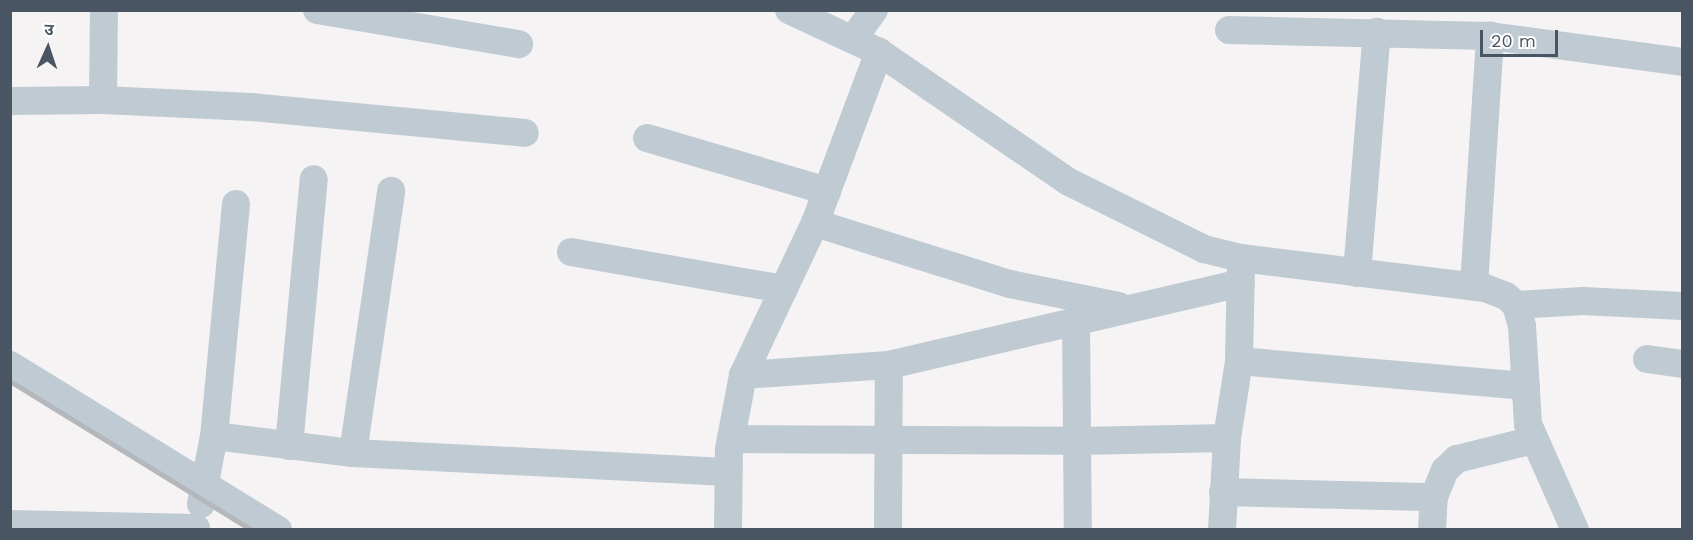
<!DOCTYPE html>
<html>
<head>
<meta charset="utf-8">
<style>
  body { margin:0 }
  #map { position:relative; width:1693px; height:540px; overflow:hidden; background:#f5f3f3; font-family:"Work Sans","Noto Sans Devanagari",sans-serif }
  div>[style] { position:absolute }
  [style*='--x'] { left:calc(var(--x)*1px); top:calc(var(--y)*1px); width:calc(var(--w)*1px); rotate:calc(var(--a)*1deg) }
  .minor>* { height:28px; margin:-14px; padding:0 14px; transform-origin:14px; border-radius:14px; background:#c0cad3 }
  .rail>* { height:4.5px; margin:-2.25px; padding:0 2.25px; transform-origin:2.25px; border-radius:2.25px; background:#b4b8bd }
  span { translate:-50% -50%; white-space:nowrap; text-align:center; line-height:1.15; -webkit-text-stroke:4.5px #fff; paint-order:stroke }
  .frame { position:absolute; inset:0; border:12px solid #495562; pointer-events:none }
  .north { position:absolute; left:18px; top:18px; width:60px; height:60px; -webkit-text-stroke:4px #fff; paint-order:stroke; rotate:3deg; font-size:16px; font-weight:700; line-height:24px; text-align:center; color:#495562 }
  .north::after { content:''; display:block; margin:auto; width:21px; height:27px; background:#495562; clip-path:polygon(50% 0,100% 100%,50% 72%,0 100%) }
  .scale { position:absolute; left:1480px; top:30px; width:78px; height:27px; box-sizing:border-box; border:3px solid #495562; border-top:0; padding-left:8px; font-size:18px; line-height:21px; white-space:nowrap; color:#495562; -webkit-text-stroke:4px #fff; paint-order:stroke }
</style>
</head>
<body>
<div id="map">
  <div class="minor">
    <i style="--x:317;--y:10;--w:205;--a:9.6"></i>
    <i style="--x:789;--y:10;--w:99;--a:25"></i>
    <i style="--x:879;--y:52;--w:230;--a:34.4"></i>
    <i style="--x:1069;--y:182;--w:151;--a:26.4"></i>
    <i style="--x:1204;--y:249;--w:38;--a:14"></i>
    <i style="--x:1241;--y:258;--w:246;--a:7"></i>
    <i style="--x:1485;--y:288;--w:22;--a:21"></i>
    <i style="--x:1506;--y:296;--w:13;--a:42"></i>
    <i style="--x:1516;--y:305;--w:22;--a:74"></i>
    <i style="--x:1522;--y:326;--w:98;--a:86.5"></i>
    <i style="--x:1528;--y:424;--w:116;--a:66.1"></i>
    <i style="--x:1229;--y:30;--w:261;--a:1.3"></i>
    <i style="--x:1490;--y:36;--w:194;--a:7.7"></i>
    <i style="--x:853;--y:39;--w:36;--a:-54"></i>
    <i style="--x:103;--y:100;--w:90;--a:-89.4"></i>
    <i style="--x:10;--y:101;--w:93;--a:-0.6"></i>
    <i style="--x:103;--y:100;--w:148;--a:2.7"></i>
    <i style="--x:251;--y:107;--w:275;--a:5.4"></i>
    <i style="--x:647;--y:138;--w:188;--a:16.4"></i>
    <i style="--x:236;--y:204;--w:233;--a:95.4"></i>
    <i style="--x:214;--y:436;--w:140;--a:7"></i>
    <i style="--x:353;--y:453;--w:374;--a:2.9"></i>
    <i style="--x:815;--y:223;--w:204;--a:17.4"></i>
    <i style="--x:1010;--y:284;--w:111;--a:11.4"></i>
    <i style="--x:571;--y:252;--w:216;--a:9.9"></i>
    <i style="--x:1357;--y:273;--w:242;--a:-85.3"></i>
    <i style="--x:1474;--y:286;--w:251;--a:-86.3"></i>
    <i style="--x:1516;--y:305;--w:67;--a:-3.4"></i>
    <i style="--x:1583;--y:301;--w:99;--a:2.9"></i>
    <i style="--x:1076;--y:321;--w:209;--a:89.5"></i>
    <i style="--x:1647;--y:359;--w:35;--a:8"></i>
    <i style="--x:1239;--y:361;--w:288;--a:5"></i>
    <i style="--x:10;--y:365;--w:315;--a:31.6"></i>
    <i style="--x:743;--y:375;--w:146;--a:-3.9"></i>
    <i style="--x:889;--y:365;--w:361;--a:-13.1"></i>
    <i style="--x:731;--y:439;--w:347;--a:0.3"></i>
    <i style="--x:1078;--y:441;--w:149;--a:-1.2"></i>
    <i style="--x:289;--y:446;--w:268;--a:-84.7"></i>
    <i style="--x:353;--y:453;--w:265;--a:-81.7"></i>
    <i style="--x:1223;--y:492;--w:211;--a:1.4"></i>
    <i style="--x:201;--y:504;--w:69;--a:-79.2"></i>
    <i style="--x:10;--y:524;--w:186;--a:1.2"></i>
    <i style="--x:728;--y:530;--w:81;--a:-89.3"></i>
    <i style="--x:729;--y:449;--w:75;--a:-79.3"></i>
    <i style="--x:743;--y:375;--w:168;--a:-64.7"></i>
    <i style="--x:815;--y:223;--w:183;--a:-69.5"></i>
    <i style="--x:888;--y:530;--w:165;--a:-89.7"></i>
    <i style="--x:1222;--y:530;--w:92;--a:-86.9"></i>
    <i style="--x:1227;--y:438;--w:78;--a:-81.1"></i>
    <i style="--x:1239;--y:361;--w:95;--a:-88.8"></i>
    <i style="--x:1432;--y:530;--w:33;--a:-87"></i>
    <i style="--x:1434;--y:497;--w:29;--a:-68"></i>
    <i style="--x:1445;--y:470;--w:16;--a:-43"></i>
    <i style="--x:1457;--y:459;--w:79;--a:-13.9"></i>
  </div>
  <div class="rail">
    <i style="--x:10;--y:381;--w:284;--a:31.6"></i>
  </div>
  <div class="frame"></div>
  <div class="north">उ</div>
  <div class="scale">20 m</div>
</div>
</body>
</html>
